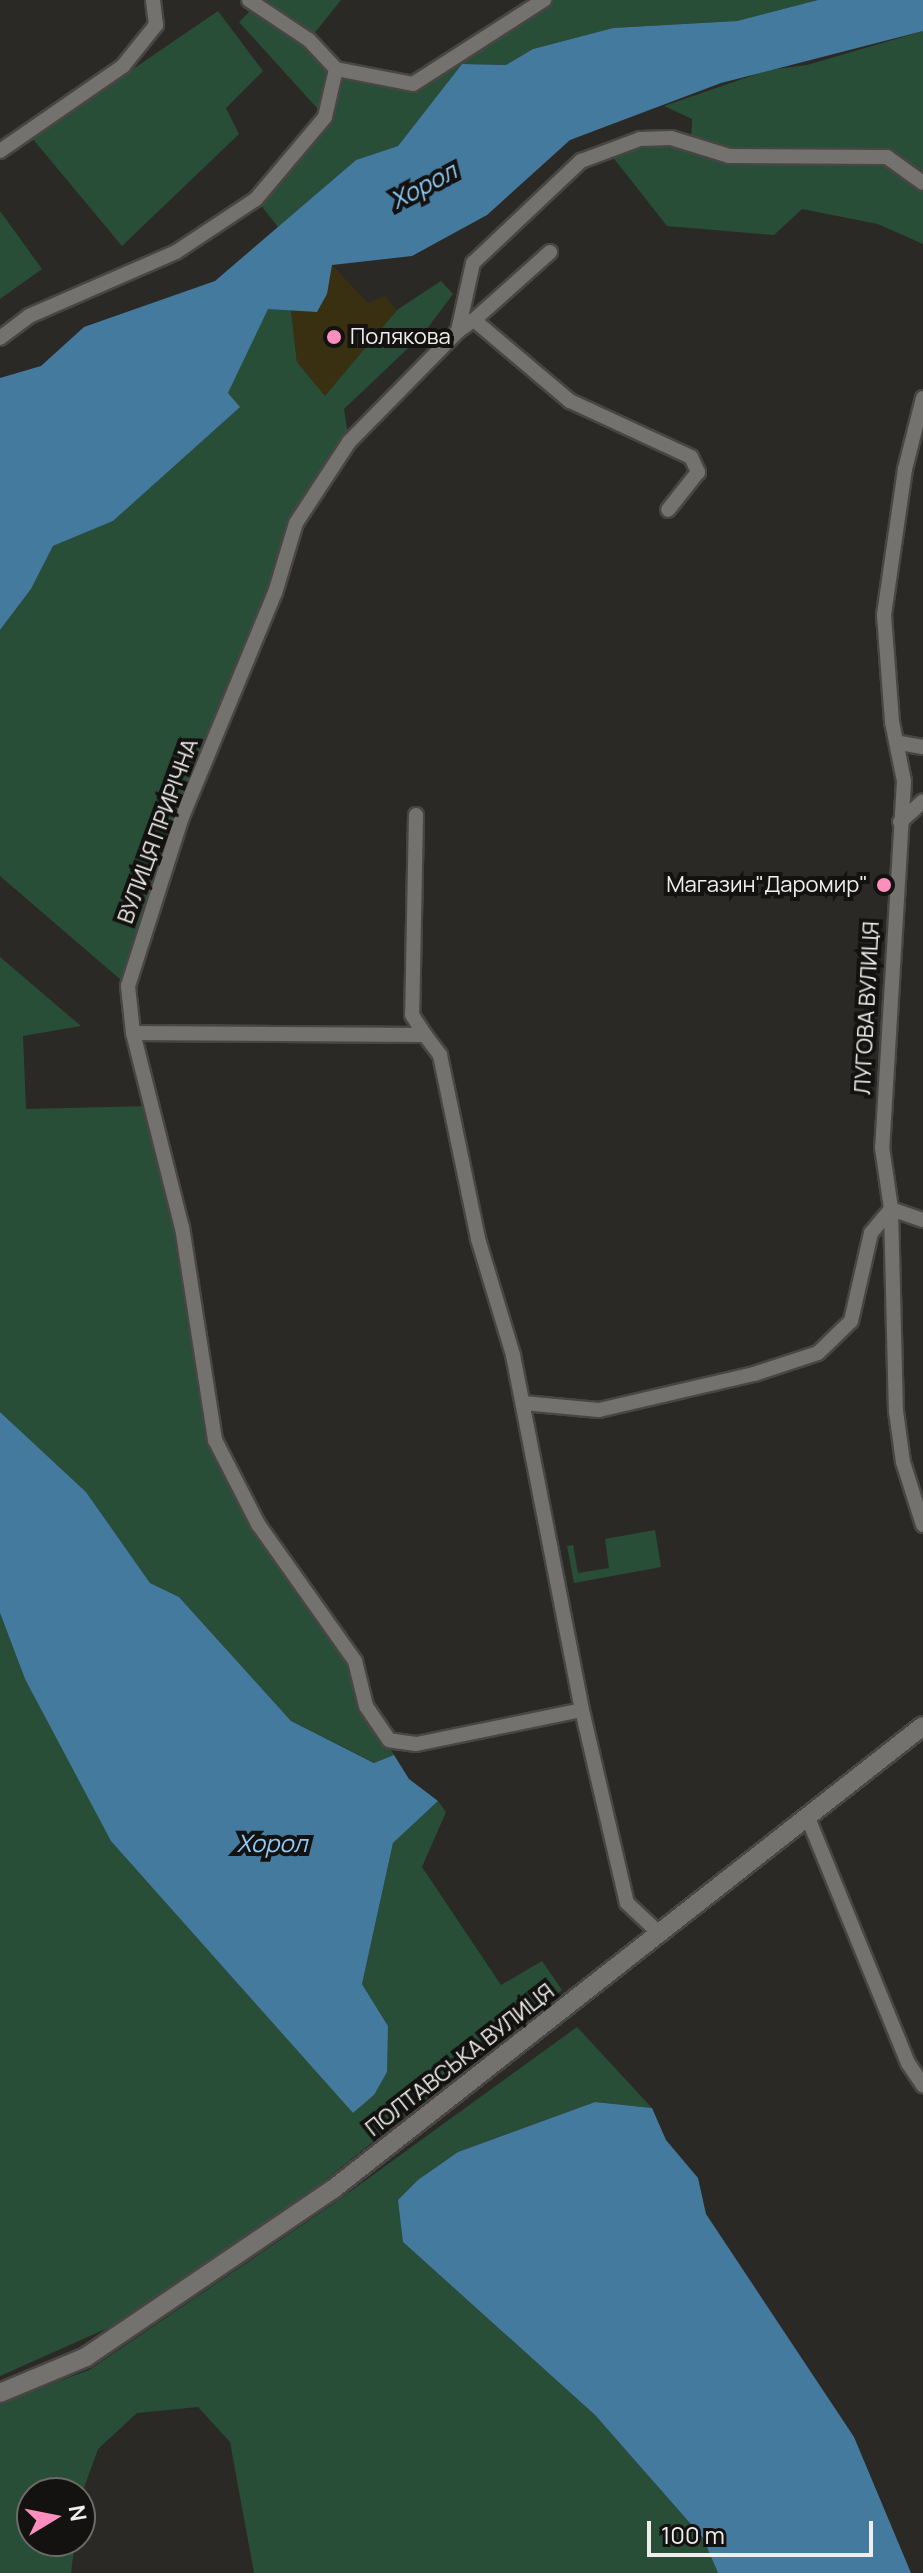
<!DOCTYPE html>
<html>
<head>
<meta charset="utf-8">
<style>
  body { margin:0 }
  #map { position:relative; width:923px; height:2573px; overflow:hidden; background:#2b2926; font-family:Manrope,sans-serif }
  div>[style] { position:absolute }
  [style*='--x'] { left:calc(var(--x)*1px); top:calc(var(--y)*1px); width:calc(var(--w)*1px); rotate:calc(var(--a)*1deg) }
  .green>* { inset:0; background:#284e38 }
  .sand>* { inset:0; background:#383010 }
  .water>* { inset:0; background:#447a9d }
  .roads { filter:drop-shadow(2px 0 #484644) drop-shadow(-2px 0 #484644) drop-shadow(0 2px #484644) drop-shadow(0 -2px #484644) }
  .minor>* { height:14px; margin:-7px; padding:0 7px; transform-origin:7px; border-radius:7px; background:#74726f }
  .tertiary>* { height:18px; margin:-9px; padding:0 9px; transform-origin:9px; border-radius:9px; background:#74726f }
  .dots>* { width:22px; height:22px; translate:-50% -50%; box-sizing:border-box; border:4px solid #131211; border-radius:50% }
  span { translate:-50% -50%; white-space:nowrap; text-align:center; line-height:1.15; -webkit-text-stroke:8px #131211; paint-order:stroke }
  .poi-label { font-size:22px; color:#efeeec }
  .left { translate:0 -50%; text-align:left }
  .right { translate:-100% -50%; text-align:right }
  .street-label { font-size:22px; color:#efeeec }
  .water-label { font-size:24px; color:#8eccf7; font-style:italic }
  .north { position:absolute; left:16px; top:2477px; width:80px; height:80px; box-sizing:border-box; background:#131211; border:2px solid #6b6a69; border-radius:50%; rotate:80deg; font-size:22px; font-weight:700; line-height:32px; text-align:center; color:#efeeec }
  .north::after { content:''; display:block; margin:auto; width:28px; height:36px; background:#fe8ebd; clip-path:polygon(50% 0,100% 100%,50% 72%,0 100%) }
  .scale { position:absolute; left:647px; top:2521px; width:226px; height:36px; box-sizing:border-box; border:4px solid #efeeec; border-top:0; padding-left:10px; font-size:24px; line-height:28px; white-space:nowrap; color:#efeeec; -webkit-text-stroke:6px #131211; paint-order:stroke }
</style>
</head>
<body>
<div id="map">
  <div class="green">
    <i style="clip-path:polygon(261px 0,341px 0,309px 40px,336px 69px,413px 84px,547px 0,818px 0,737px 21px,613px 28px,533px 49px,506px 65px,462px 64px,398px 146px,356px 160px,278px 227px,256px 199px,325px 117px,239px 22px)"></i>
    <i style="clip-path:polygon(218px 11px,263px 71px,226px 108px,239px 134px,122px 246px,32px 138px)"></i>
    <i style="clip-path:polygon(923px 31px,923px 244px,878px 224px,802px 209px,774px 235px,667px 226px,608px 151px,640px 139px,691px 144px,692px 119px,664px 106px,768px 70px,807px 65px)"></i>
    <i style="clip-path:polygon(0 211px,42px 269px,0 299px)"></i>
    <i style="clip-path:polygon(441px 281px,453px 294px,423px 334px,344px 409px,349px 442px,296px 523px,182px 817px,128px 986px,0 876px,0 630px,31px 589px,53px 546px,113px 521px,239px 407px,228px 393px,268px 308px,291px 310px,297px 362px,325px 395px,397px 310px)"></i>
    <i style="clip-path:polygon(0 957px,81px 1026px,23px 1036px,26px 1109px,151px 1106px,182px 1228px,215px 1440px,258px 1524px,355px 1661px,366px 1706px,394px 1755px,375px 1763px,291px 1721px,179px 1597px,150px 1583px,86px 1492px,0 1412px)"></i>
    <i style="clip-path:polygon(655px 1530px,661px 1567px,574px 1583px,567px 1546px,573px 1545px,578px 1573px,609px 1568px,605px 1539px)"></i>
    <i style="clip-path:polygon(0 1613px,25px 1679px,277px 2024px,353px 2113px,374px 2095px,388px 2026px,362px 1984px,393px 1843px,438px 1801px,446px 1812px,422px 1867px,501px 1985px,542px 1961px,562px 1990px,298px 2202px,128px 2319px,0 2376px)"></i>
    <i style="clip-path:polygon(577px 2027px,652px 2108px,595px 2102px,458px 2152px,403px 2242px,595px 2415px,703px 2538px,718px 2573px,254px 2573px,230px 2442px,198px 2407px,137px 2413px,98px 2449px,80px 2499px,80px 2493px,32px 2493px,32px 2541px,75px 2541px,71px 2573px,0 2573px,0 2403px,89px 2370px,333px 2204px)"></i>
  </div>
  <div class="sand">
    <i style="clip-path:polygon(332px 265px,368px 303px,385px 296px,397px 310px,325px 396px,297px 362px,291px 310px,317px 312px,327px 294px)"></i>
  </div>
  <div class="water">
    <i style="clip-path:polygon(818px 0,923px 0,923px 31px,721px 83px,570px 140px,487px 215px,412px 256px,332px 265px,327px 294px,317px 312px,268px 309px,228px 393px,240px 407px,113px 521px,53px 546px,31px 589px,0 630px,0 378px,41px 366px,84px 327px,215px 281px,356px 160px,398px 146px,462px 64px,506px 65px,533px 49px,613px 28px,737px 21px)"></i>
    <i style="clip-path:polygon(0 1412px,86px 1492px,150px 1583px,179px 1597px,291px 1721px,374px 1763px,394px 1755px,409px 1779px,438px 1801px,393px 1843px,362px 1984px,388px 2026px,387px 2072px,374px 2095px,353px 2113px,111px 1841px,25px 1679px,0 1613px)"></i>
    <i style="clip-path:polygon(595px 2102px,652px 2108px,666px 2140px,698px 2178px,706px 2214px,854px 2437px,911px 2573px,718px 2573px,703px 2538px,595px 2415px,403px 2242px,398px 2200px,418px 2180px,458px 2152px)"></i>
  </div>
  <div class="roads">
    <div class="minor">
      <i style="--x:249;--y:0;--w:72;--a:33.7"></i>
      <i style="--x:309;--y:40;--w:40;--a:47"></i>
      <i style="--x:0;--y:151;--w:150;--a:-34.6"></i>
      <i style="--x:123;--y:66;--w:53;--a:-51.2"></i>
      <i style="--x:156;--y:25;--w:25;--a:-97"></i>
      <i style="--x:474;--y:320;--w:102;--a:-41.8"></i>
      <i style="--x:458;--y:331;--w:19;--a:-35"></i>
      <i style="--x:474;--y:320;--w:126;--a:40.2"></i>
      <i style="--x:570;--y:401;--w:133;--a:24.8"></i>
      <i style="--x:691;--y:457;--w:17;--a:65"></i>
      <i style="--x:698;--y:472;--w:48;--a:128.3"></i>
      <i style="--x:0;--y:338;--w:36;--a:-37"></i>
      <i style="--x:29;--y:316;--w:160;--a:-23.5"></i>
      <i style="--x:176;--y:252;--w:96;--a:-33.5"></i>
      <i style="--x:256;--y:199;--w:107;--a:-49.9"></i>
      <i style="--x:325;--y:117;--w:49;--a:-77.1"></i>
      <i style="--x:336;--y:69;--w:78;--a:11"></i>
      <i style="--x:413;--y:84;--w:156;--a:-32.7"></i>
      <i style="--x:923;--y:398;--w:73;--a:104.2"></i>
      <i style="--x:905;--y:469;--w:148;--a:98.2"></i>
      <i style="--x:884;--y:615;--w:107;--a:85.7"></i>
      <i style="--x:892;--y:722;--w:60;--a:78.5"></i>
      <i style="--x:904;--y:781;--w:367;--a:93.4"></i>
      <i style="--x:882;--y:1147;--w:63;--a:81.7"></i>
      <i style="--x:891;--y:1209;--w:202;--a:88.6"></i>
      <i style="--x:896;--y:1411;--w:51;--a:82.2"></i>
      <i style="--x:903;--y:1462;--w:66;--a:72.4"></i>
      <i style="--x:900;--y:743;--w:23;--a:10"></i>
      <i style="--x:416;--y:815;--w:200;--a:91.1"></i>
      <i style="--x:412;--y:1015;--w:24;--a:57"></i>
      <i style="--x:900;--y:822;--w:31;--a:-42"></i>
      <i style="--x:133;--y:1033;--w:292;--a:0.4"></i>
      <i style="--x:425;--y:1035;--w:25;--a:53"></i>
      <i style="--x:440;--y:1055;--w:188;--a:78.3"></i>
      <i style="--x:478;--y:1239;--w:121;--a:73.2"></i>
      <i style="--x:513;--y:1355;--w:362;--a:79"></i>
      <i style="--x:582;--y:1710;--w:198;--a:76.9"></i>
      <i style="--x:627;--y:1903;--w:45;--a:43.2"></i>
      <i style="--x:523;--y:1403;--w:76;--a:5.3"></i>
      <i style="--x:599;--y:1410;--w:159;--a:-13.1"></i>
      <i style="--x:754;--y:1374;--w:67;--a:-18.2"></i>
      <i style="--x:818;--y:1353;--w:46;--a:-44.1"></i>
      <i style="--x:851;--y:1321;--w:90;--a:-77.2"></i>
      <i style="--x:871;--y:1233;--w:31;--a:-50"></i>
      <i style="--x:891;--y:1209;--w:34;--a:19"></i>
      <i style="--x:582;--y:1710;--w:169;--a:168.4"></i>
      <i style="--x:416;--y:1744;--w:27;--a:-172"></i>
      <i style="--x:389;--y:1740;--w:41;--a:-124.1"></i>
      <i style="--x:366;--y:1706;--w:46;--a:-103.7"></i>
      <i style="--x:355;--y:1661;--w:168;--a:-125.3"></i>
      <i style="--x:258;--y:1524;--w:94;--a:-117.1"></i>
      <i style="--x:215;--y:1440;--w:215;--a:-98.8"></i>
      <i style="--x:182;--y:1228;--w:201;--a:-104.1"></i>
      <i style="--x:133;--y:1033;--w:47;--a:-96.1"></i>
      <i style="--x:128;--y:986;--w:177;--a:-72.3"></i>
      <i style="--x:182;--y:817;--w:243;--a:-67.5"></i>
      <i style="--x:275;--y:593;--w:73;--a:-73.3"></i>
      <i style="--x:296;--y:523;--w:97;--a:-56.8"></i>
      <i style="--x:349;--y:442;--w:156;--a:-45.5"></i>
      <i style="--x:458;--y:331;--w:70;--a:-77.6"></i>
      <i style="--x:473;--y:263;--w:149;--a:-43.4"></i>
      <i style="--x:581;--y:161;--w:63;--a:-20.4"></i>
      <i style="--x:640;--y:139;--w:31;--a:-2"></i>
      <i style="--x:671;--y:138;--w:61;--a:17.2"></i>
      <i style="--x:729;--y:156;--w:158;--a:0.4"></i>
      <i style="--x:887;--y:157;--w:44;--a:35.8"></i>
      <i style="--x:808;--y:1818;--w:265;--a:67.8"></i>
      <i style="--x:908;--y:2063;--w:27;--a:56"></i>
    </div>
    <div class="tertiary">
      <i style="--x:0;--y:2393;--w:93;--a:-22.7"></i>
      <i style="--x:86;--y:2357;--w:297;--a:-34.2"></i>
      <i style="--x:332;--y:2190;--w:751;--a:-38.14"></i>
    </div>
  </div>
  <div class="dots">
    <i style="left:334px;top:337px;background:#fe8ebd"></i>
    <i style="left:884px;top:885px;background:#fe8ebd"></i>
  </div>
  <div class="poi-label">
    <span class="left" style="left:350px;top:337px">Полякова</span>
    <span class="right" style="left:868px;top:885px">Магазин"Даромир"</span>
  </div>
  <div class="street-label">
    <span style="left:158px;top:831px;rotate:-70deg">ВУЛИЦЯ ПРИРІЧНА</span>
    <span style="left:867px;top:1008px;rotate:-87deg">ЛУГОВА ВУЛИЦЯ</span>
    <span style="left:460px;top:2060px;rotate:-38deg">ПОЛТАВСЬКА ВУЛИЦЯ</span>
  </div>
  <div class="water-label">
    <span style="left:423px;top:185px;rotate:-28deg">Хорол</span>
    <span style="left:272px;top:1843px">Хорол</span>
  </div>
  <div class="north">N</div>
  <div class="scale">100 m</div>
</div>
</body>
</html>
